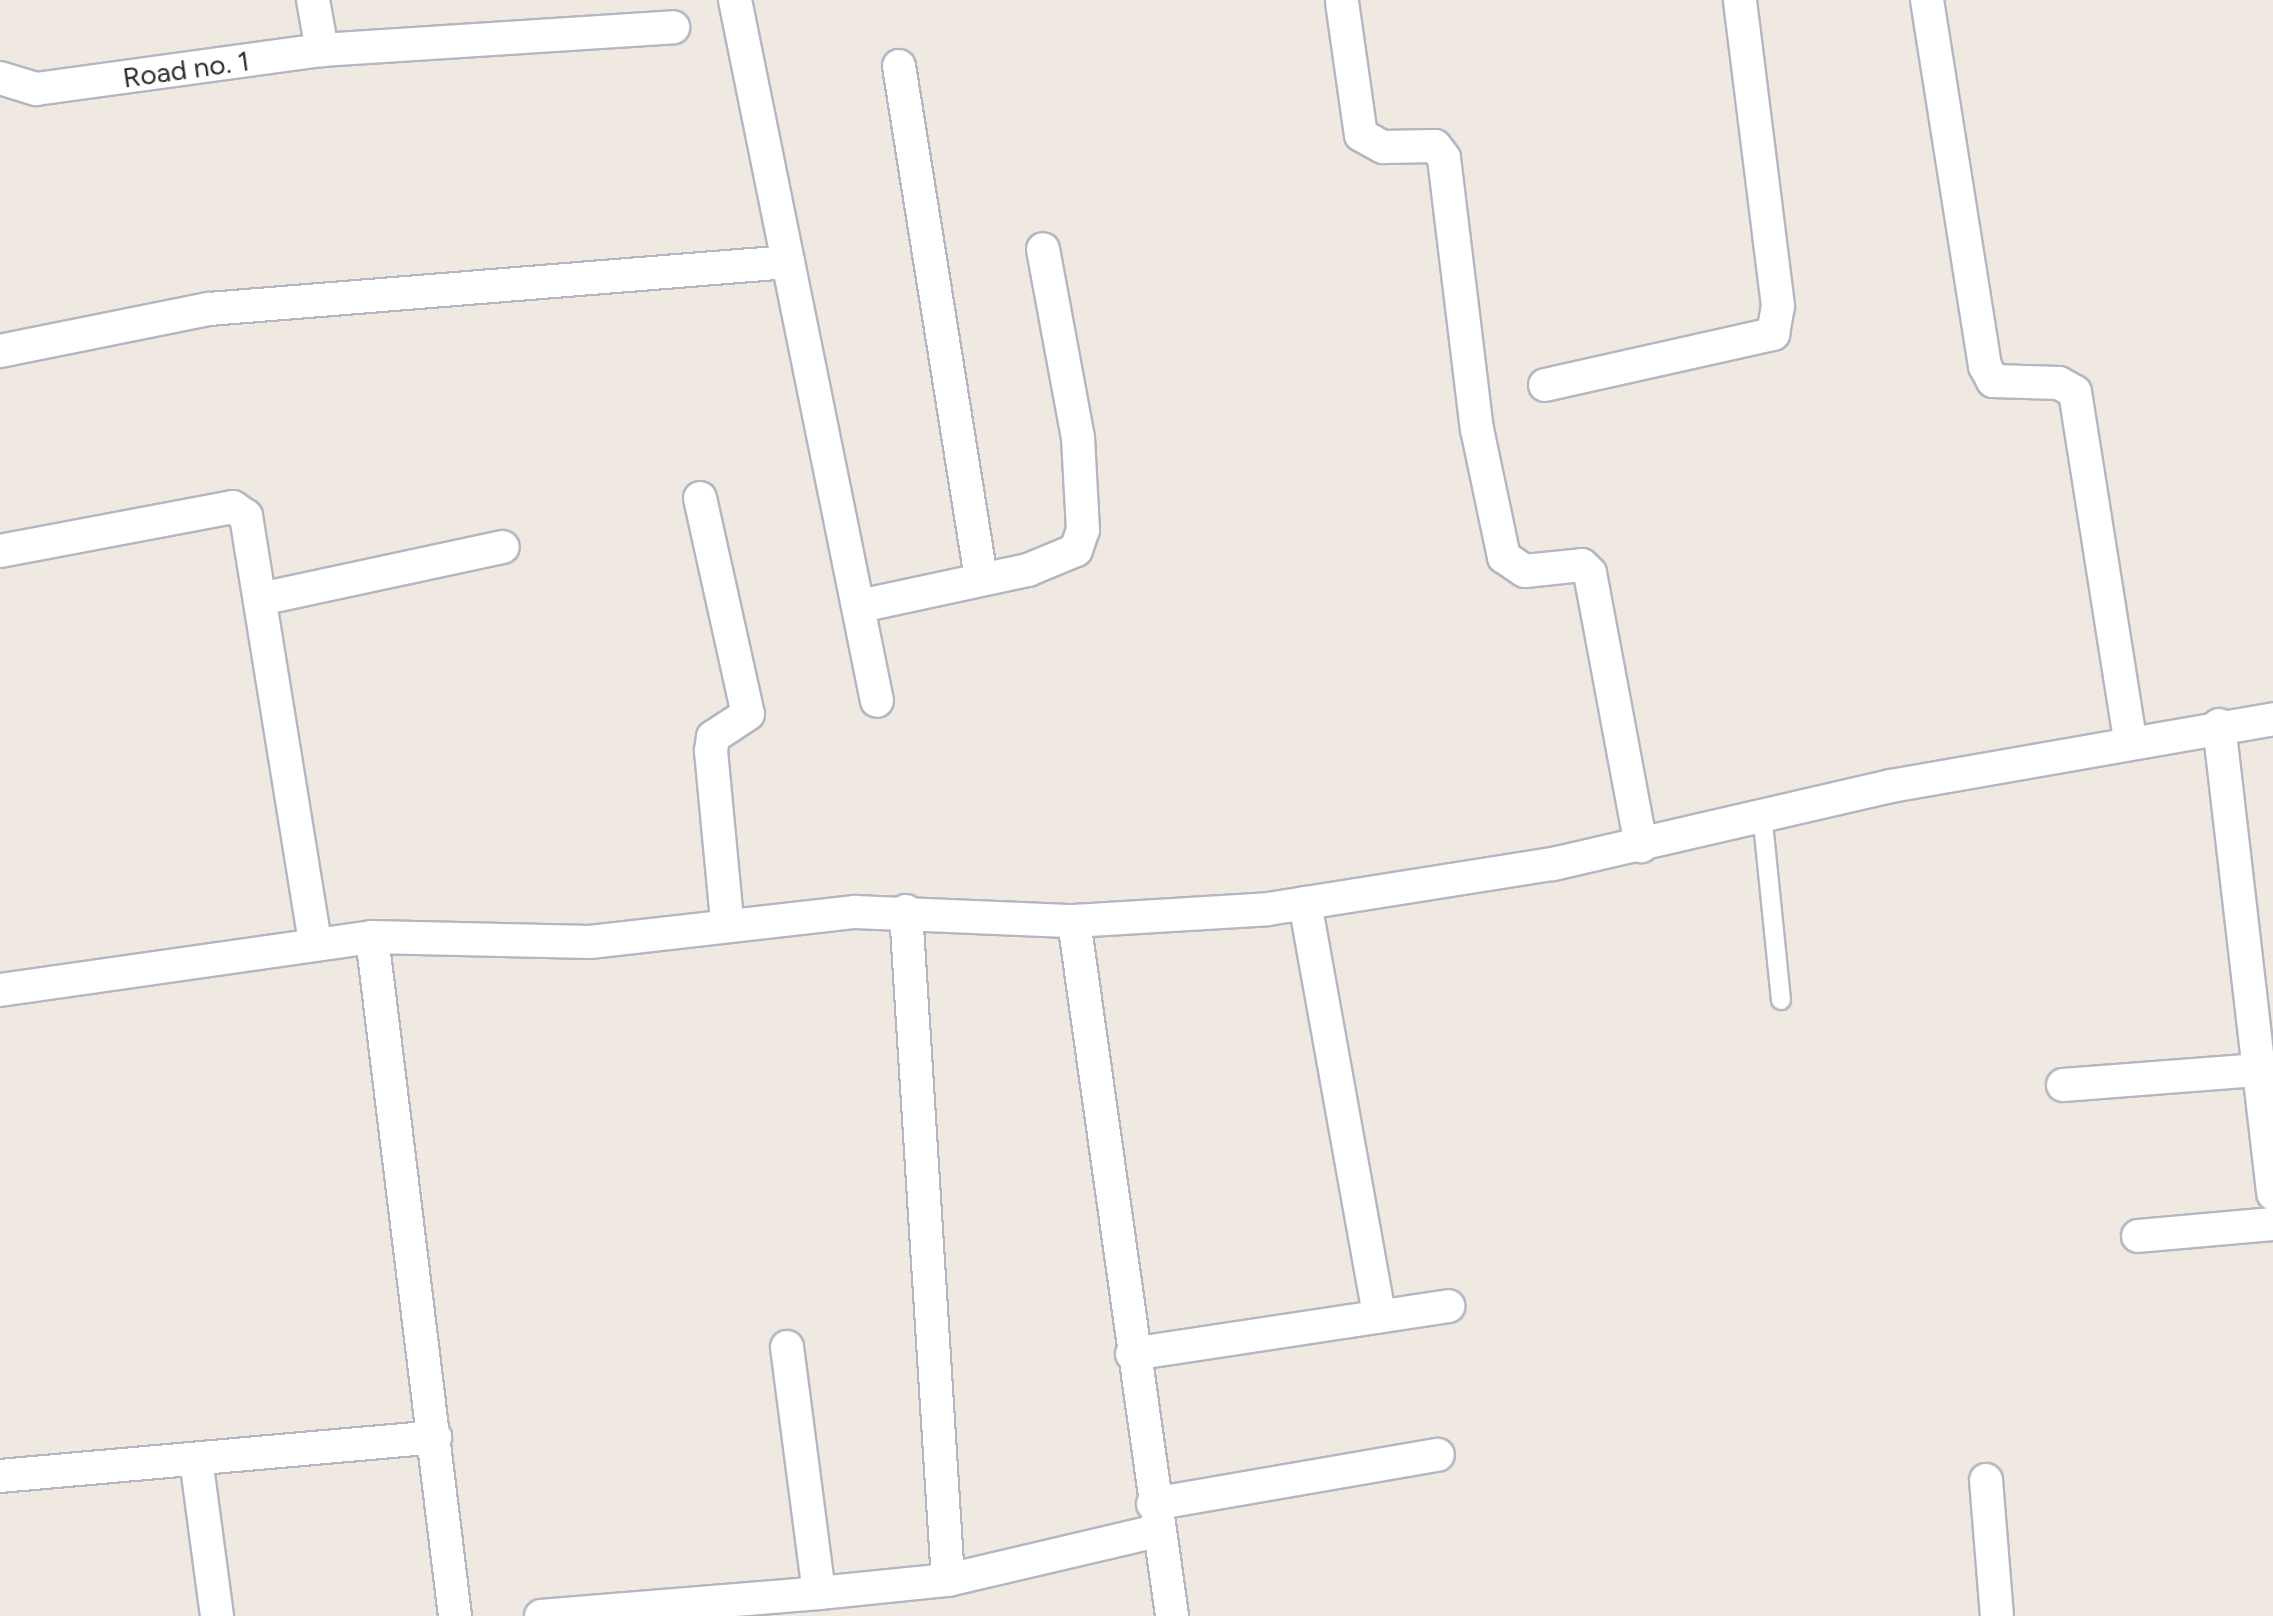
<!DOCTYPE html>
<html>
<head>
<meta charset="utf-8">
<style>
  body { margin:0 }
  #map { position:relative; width:2273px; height:1616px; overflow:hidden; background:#efe9e1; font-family:Figtree,sans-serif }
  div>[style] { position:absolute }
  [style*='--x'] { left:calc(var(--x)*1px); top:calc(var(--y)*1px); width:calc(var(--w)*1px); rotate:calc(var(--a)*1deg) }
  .roads { filter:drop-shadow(2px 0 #b4b7c1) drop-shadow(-2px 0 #b4b7c1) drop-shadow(0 2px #b4b7c1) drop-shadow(0 -2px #b4b7c1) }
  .service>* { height:18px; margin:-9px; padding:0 9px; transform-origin:9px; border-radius:9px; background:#fff }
  .minor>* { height:32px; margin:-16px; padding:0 16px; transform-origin:16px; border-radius:16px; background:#fff }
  span { translate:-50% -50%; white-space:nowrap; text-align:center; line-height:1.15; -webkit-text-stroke:10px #fff; paint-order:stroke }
  .street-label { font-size:28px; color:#2e2e2e }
</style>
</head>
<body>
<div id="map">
  <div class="roads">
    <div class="service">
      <i style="--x:1762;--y:813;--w:188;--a:84.2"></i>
    </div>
    <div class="minor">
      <i style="--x:313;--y:0;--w:51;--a:79.8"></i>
      <i style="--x:735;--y:0;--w:715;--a:78.55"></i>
      <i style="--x:1927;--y:0;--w:371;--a:81"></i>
      <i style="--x:1985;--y:366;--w:17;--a:62"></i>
      <i style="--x:1993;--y:381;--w:66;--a:1.7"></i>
      <i style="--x:2059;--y:383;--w:18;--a:29"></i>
      <i style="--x:2075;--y:392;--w:351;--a:81"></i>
      <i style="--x:1342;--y:2;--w:134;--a:81.9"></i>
      <i style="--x:1361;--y:135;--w:25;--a:29"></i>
      <i style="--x:1383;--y:147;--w:52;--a:-1.1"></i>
      <i style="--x:1435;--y:146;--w:15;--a:53"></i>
      <i style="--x:1444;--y:158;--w:273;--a:83.1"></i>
      <i style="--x:1477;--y:429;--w:131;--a:78.1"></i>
      <i style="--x:1504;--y:557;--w:25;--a:34"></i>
      <i style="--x:1525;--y:571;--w:57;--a:-6"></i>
      <i style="--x:1582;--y:565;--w:11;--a:45"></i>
      <i style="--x:1590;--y:573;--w:278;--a:79.4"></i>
      <i style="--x:899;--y:66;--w:519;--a:80.9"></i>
      <i style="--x:0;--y:78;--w:38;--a:17"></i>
      <i style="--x:36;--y:89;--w:289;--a:-7.8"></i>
      <i style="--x:322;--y:50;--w:352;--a:-3.7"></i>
      <i style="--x:0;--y:351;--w:213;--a:-11.4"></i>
      <i style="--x:209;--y:309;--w:581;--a:-4.64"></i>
      <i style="--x:1545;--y:385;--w:234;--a:-12.6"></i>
      <i style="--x:1773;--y:334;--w:28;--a:-80"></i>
      <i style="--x:1778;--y:306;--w:308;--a:-97.1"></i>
      <i style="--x:700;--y:498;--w:221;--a:77.5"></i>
      <i style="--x:748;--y:714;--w:42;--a:146.7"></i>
      <i style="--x:713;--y:737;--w:14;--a:98"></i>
      <i style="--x:711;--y:751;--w:171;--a:84.6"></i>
      <i style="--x:0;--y:551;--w:237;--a:-10.7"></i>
      <i style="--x:233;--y:507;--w:16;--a:35"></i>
      <i style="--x:246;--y:516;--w:432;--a:80.8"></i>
      <i style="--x:265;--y:598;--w:243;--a:-12.1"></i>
      <i style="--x:860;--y:606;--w:172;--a:-12.1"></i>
      <i style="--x:1028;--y:570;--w:52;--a:-22.6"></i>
      <i style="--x:1076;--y:550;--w:21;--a:-71"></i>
      <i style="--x:1083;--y:530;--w:92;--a:-93.1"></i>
      <i style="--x:1078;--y:438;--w:192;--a:-100.5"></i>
      <i style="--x:2219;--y:725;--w:472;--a:83.4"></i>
      <i style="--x:1305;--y:903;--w:420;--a:79.8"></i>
      <i style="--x:906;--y:911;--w:670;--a:86.41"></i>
      <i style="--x:1074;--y:921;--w:702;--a:81.97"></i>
      <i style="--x:372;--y:937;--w:684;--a:83.03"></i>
      <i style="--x:0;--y:990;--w:376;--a:-8.1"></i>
      <i style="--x:372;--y:937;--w:218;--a:1.3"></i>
      <i style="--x:590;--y:942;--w:267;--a:-6.5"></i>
      <i style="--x:855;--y:912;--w:219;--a:2.4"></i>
      <i style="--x:1074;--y:921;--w:194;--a:-3.5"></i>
      <i style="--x:1268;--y:909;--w:289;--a:-9"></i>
      <i style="--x:1553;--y:864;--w:347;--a:-13"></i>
      <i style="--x:1891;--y:786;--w:388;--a:-9.9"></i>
      <i style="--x:2063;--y:1085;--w:197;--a:-4.4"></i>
      <i style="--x:2138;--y:1236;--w:136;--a:-5.1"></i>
      <i style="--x:787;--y:1347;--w:248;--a:82.6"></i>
      <i style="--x:819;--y:1593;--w:130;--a:-5.8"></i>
      <i style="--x:948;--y:1580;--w:215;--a:-13.2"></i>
      <i style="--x:1132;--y:1354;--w:320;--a:-8.6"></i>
      <i style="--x:196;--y:1459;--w:158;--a:82.4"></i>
      <i style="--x:0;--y:1476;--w:437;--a:-5.1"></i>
      <i style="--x:1986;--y:1480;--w:136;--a:85.4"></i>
      <i style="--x:1153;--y:1504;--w:289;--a:-9.8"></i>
      <i style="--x:541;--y:1616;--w:279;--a:-4.7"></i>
    </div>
  </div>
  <div class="street-label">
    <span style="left:186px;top:69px;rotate:-8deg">Road no. 1</span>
  </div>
</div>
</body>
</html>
